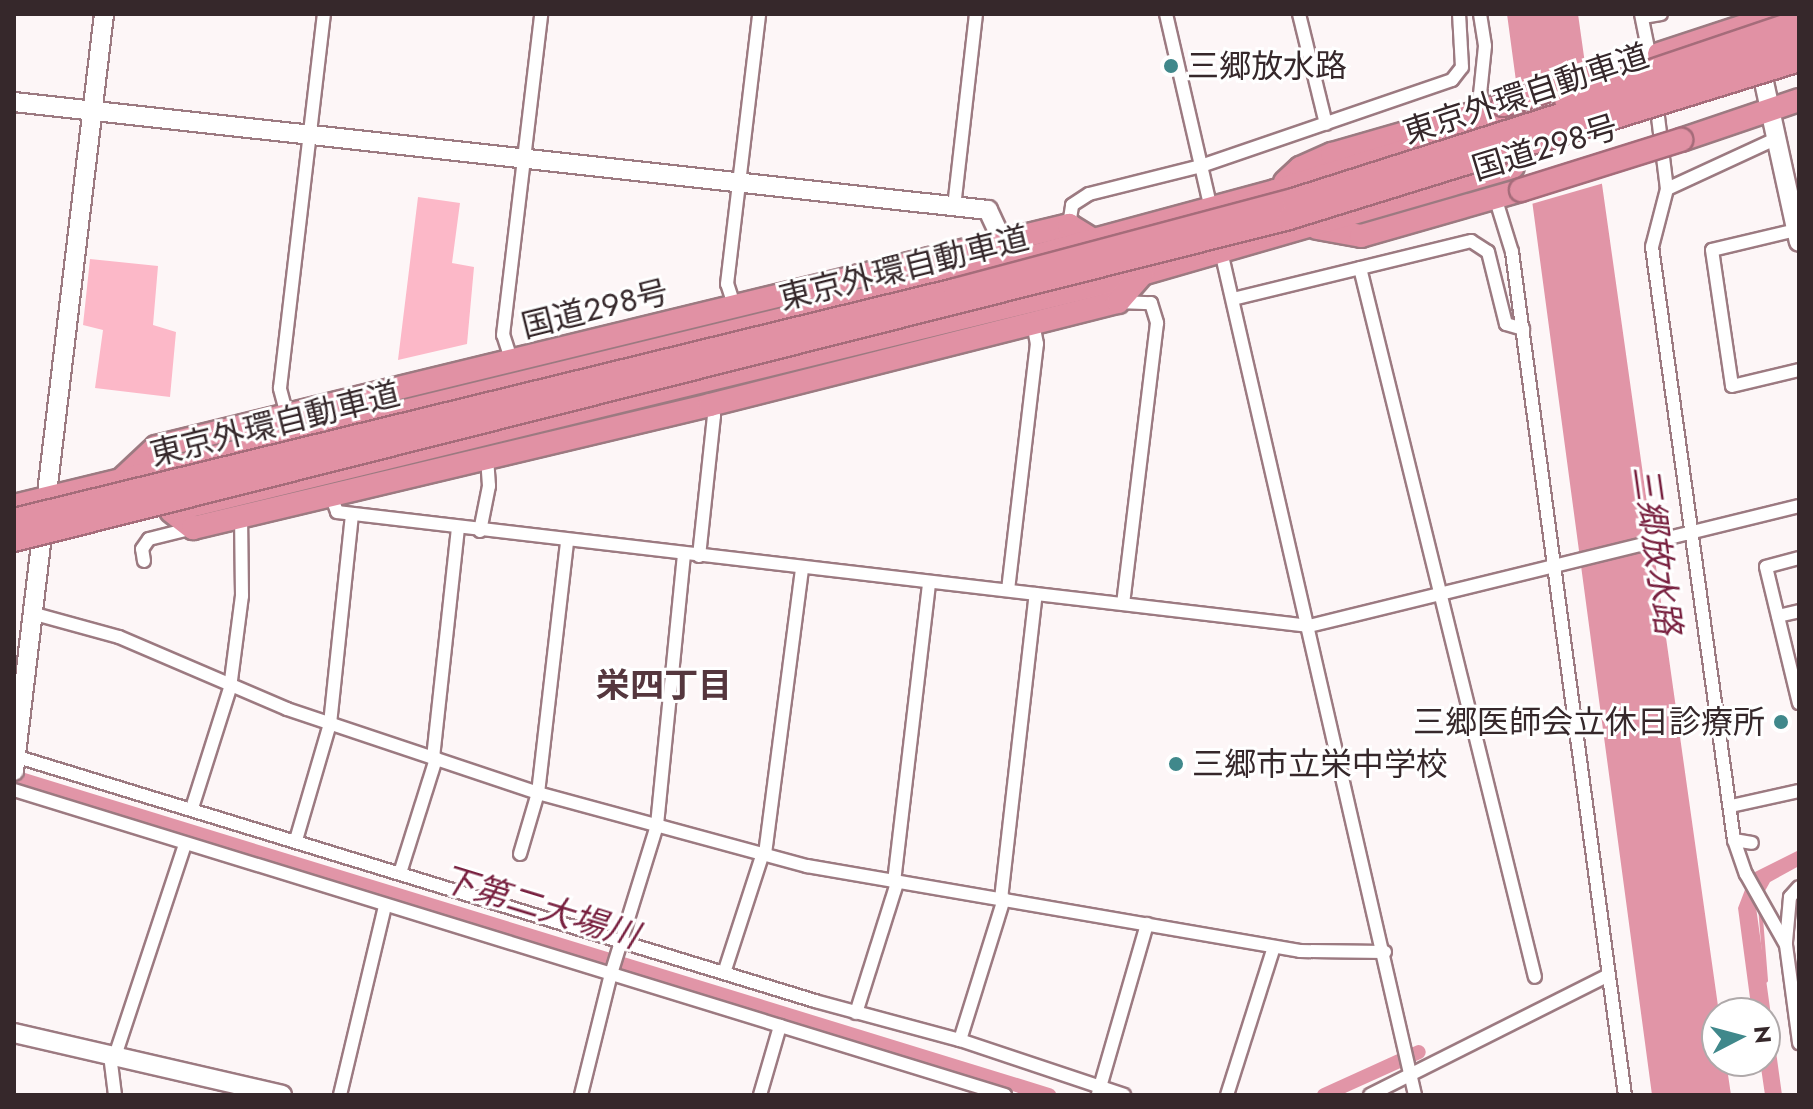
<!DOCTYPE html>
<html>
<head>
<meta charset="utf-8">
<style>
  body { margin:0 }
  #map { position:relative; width:1813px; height:1109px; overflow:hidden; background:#fdf6f7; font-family:Jost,"Noto Sans JP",sans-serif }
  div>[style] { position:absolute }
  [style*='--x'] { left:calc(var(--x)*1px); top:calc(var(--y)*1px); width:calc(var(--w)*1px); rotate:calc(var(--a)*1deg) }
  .green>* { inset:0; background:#fcb8c8 }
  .water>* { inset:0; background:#e195a7 }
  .pier>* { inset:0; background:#fdf6f7 }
  .stream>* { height:4px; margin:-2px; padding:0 2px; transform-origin:2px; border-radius:2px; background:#e195a7 }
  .canal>* { height:14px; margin:-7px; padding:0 7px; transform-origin:7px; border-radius:7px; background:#e195a7 }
  .roads { filter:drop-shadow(2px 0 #9c7a81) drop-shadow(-2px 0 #9c7a81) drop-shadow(0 2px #9c7a81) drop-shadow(0 -2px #9c7a81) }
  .street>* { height:12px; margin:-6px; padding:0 6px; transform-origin:6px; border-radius:6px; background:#fff }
  .secondary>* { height:18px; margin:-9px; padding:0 9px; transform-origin:9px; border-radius:9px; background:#fff }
  .highway>* { height:22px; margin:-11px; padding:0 11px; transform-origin:11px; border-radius:11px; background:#e191a4 }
  .bridges { filter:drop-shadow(2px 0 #a56c7a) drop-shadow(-2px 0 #a56c7a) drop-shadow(0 2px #a56c7a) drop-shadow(0 -2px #a56c7a) }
  .highway-bridge>* { height:22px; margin:-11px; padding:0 11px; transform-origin:11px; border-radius:11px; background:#e191a4 }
  .dots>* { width:22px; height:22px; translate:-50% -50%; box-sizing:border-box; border:4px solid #fff; border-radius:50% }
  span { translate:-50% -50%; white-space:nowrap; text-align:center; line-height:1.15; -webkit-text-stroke:6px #fff; paint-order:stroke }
  .poi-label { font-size:32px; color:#36282b }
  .left { translate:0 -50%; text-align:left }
  .right { translate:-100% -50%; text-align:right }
  .street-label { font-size:32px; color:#36282b }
  .water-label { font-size:34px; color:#78203f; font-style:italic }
  .neighbourhood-label { font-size:34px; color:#55373e; font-weight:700 }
  .frame { position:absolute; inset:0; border:16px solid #36282b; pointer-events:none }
  .north { position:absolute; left:1701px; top:997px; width:80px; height:80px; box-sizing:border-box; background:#fff; border:2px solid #afa9aa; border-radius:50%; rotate:84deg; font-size:22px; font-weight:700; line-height:32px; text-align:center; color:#36282b }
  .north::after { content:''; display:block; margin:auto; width:28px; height:36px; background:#40888b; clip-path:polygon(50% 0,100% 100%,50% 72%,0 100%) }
</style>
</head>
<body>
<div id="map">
  <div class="green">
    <i style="clip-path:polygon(418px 197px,460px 203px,452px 263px,474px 267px,467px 344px,398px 360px)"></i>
    <i style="clip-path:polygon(90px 259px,158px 266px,153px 325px,176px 332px,170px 397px,95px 388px,103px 330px,83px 325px)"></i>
  </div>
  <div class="water">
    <i style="clip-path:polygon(1507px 14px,1578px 14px,1719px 1013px,1717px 1061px,1726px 1061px,1731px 1095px,1652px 1095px)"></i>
    <i style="clip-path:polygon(1799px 850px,1799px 866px,1770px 882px,1756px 907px,1782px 1095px,1765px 1095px,1760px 1061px,1765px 1061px,1765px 1013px,1752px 1013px,1738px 908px,1751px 874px)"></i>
  </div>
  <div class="pier">
    <i style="clip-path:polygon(1588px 60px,1604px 183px,1528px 205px,1512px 85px)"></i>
  </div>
  <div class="stream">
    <i style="--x:1760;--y:906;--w:75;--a:85.4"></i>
  </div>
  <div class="canal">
    <i style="--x:14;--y:777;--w:1083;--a:17.08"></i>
    <i style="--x:1324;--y:1095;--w:104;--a:-24.4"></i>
  </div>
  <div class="roads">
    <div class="street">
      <i style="--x:1166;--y:14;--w:205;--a:77"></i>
      <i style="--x:1299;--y:14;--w:113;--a:76.2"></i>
      <i style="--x:1480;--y:14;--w:32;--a:81"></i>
      <i style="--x:1485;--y:46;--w:48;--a:95.9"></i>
      <i style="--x:1480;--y:94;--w:16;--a:76"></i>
      <i style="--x:1641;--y:14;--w:50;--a:78.5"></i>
      <i style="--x:1643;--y:17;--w:18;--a:-9"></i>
      <i style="--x:1656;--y:101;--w:89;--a:82.9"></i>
      <i style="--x:1667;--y:189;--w:60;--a:104.5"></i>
      <i style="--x:1652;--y:247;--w:599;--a:82.13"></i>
      <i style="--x:1734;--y:840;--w:36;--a:71"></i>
      <i style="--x:1746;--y:874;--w:81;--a:60.6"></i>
      <i style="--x:1786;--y:945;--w:99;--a:82.4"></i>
      <i style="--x:1667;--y:189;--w:119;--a:-24.8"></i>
      <i style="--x:1495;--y:197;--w:58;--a:72.8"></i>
      <i style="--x:1512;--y:252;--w:851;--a:82.37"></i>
      <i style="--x:954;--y:207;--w:194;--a:-83.5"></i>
      <i style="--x:1069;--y:225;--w:20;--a:-81"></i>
      <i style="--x:1072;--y:205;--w:20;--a:-33"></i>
      <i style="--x:1089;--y:194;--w:115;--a:-14"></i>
      <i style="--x:1201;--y:166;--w:265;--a:-18.9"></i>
      <i style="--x:1452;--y:80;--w:16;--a:-52"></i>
      <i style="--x:1462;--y:67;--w:53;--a:-93.2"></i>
      <i style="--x:1796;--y:230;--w:86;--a:166.6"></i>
      <i style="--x:1712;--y:250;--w:137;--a:81.6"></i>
      <i style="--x:1732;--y:386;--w:69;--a:-13.4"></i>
      <i style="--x:1220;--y:247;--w:870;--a:77.05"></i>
      <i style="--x:1360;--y:268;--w:730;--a:76.14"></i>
      <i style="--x:1233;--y:299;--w:245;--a:-13.7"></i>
      <i style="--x:1471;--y:241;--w:20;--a:33"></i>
      <i style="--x:1488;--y:252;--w:74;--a:76"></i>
      <i style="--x:1506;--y:324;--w:18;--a:16"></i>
      <i style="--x:1118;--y:302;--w:33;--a:2"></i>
      <i style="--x:1151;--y:303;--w:21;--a:73"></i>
      <i style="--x:1157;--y:323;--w:283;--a:96.9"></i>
      <i style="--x:735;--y:308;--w:25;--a:-108"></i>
      <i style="--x:727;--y:284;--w:272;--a:-83.2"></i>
      <i style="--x:512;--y:362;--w:28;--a:-108"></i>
      <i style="--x:503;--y:335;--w:323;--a:-83.2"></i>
      <i style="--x:287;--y:415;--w:28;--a:-105"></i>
      <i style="--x:280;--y:388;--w:377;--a:-83.3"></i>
      <i style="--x:331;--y:496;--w:17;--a:69"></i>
      <i style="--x:337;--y:512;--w:979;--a:6.69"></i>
      <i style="--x:1309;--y:626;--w:504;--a:-13.76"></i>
      <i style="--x:480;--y:531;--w:46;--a:-78.7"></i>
      <i style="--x:489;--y:486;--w:28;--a:-94"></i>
      <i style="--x:699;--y:556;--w:141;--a:-83.9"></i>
      <i style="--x:714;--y:416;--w:12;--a:-110"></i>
      <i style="--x:1799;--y:558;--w:34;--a:165"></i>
      <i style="--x:1766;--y:567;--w:140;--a:76.4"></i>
      <i style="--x:144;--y:561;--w:12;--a:-99"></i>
      <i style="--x:142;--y:549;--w:12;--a:-55"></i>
      <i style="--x:149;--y:539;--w:45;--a:-14"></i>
      <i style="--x:1008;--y:590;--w:248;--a:-83.3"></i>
      <i style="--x:1037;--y:344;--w:21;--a:-101"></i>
      <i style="--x:35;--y:614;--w:87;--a:15.3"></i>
      <i style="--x:119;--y:637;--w:183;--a:23.2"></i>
      <i style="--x:287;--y:709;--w:265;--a:18.5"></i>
      <i style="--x:538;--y:793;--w:279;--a:15.2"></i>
      <i style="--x:807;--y:866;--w:500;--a:9.78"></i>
      <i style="--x:1300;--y:951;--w:85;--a:0.7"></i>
      <i style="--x:1778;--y:616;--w:22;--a:-13"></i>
      <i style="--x:18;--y:757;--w:834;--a:17.02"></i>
      <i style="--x:815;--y:1001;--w:150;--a:15.1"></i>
      <i style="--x:960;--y:1040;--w:173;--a:18.5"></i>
      <i style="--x:433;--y:758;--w:231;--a:-83.8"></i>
      <i style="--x:14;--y:790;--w:1037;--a:17.11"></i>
      <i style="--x:1731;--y:806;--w:70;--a:-12.4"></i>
      <i style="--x:192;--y:808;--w:126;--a:-72.4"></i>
      <i style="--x:230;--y:688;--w:93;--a:-82.6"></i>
      <i style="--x:242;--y:596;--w:78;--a:-90.7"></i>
      <i style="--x:296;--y:840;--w:121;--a:-73.7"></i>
      <i style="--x:330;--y:724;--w:211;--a:-84"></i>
      <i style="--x:1734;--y:840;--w:18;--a:9"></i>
      <i style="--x:520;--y:854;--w:64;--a:-73.6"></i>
      <i style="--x:538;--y:793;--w:254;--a:-83.4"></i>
      <i style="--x:765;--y:854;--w:288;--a:-82.6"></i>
      <i style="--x:400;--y:873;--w:120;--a:-72.5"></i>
      <i style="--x:894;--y:882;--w:302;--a:-83.3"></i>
      <i style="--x:1001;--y:899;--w:307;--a:-83.5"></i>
      <i style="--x:1786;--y:942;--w:45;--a:-84.9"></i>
      <i style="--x:1790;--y:897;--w:13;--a:-48"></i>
      <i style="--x:724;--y:973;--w:126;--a:-72"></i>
      <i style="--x:856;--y:1013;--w:136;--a:-72.5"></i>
      <i style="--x:960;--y:1040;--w:148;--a:-72.7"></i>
      <i style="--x:110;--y:1055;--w:40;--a:82.9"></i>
      <i style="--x:115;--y:1056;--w:223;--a:-71.7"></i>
      <i style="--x:1098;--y:1094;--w:177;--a:-73.9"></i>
      <i style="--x:340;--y:1095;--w:194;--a:-76.6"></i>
      <i style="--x:581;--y:1095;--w:125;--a:-76.1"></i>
      <i style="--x:611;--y:974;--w:156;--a:-72.8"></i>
      <i style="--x:657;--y:825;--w:272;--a:-84.3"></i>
      <i style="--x:760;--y:1095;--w:72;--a:-73.8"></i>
      <i style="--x:1227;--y:1095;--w:155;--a:-72.4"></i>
      <i style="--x:1370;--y:1095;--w:267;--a:-26.7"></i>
    </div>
    <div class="secondary">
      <i style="--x:1759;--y:59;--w:187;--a:77.7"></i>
      <i style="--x:14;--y:102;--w:980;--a:6.33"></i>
      <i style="--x:988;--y:210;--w:35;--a:65"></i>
      <i style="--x:14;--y:771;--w:762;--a:-83.22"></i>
      <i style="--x:14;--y:1033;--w:275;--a:13"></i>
    </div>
    <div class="highway">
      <i style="--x:1659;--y:54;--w:128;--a:-18.2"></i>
      <i style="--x:1681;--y:140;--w:125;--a:-18.7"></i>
      <i style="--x:1285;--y:182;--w:21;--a:-43"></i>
      <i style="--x:1300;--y:168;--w:35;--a:-24"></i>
      <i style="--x:1332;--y:154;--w:178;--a:-16"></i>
      <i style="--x:1317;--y:228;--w:45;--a:10.3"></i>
      <i style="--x:1361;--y:236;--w:166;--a:-16"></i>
      <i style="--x:123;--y:478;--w:45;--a:-43.2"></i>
      <i style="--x:156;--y:447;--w:940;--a:-13.67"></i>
      <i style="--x:1069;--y:225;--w:31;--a:32"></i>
      <i style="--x:194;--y:505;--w:976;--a:-13.69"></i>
      <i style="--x:1142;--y:274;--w:386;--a:-16.1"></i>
      <i style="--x:14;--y:506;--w:974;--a:-13.67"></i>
      <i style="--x:960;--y:276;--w:326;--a:-15.1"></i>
      <i style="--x:1275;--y:191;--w:240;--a:-17.2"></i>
      <i style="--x:171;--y:511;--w:28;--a:38"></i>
      <i style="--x:193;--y:528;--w:531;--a:-13.38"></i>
      <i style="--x:710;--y:405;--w:421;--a:-14.2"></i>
      <i style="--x:1118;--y:302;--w:37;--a:-49"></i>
    </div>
  </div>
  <div class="bridges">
    <div class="highway-bridge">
      <i style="--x:1566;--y:100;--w:246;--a:-18.7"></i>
      <i style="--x:1503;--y:105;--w:87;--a:-18"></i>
      <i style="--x:1521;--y:190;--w:168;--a:-17.4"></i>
      <i style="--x:14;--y:520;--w:969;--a:-13.73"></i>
      <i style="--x:955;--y:290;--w:350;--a:-14.9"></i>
      <i style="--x:1293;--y:200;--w:531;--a:-17.65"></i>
      <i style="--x:14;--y:540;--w:1315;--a:-14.17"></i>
      <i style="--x:1289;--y:218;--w:534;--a:-17.21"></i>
    </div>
  </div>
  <div class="dots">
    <i style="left:1171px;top:66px;background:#40888b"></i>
    <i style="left:1781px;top:722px;background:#40888b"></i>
    <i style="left:1176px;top:764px;background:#40888b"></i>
  </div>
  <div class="poi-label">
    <span class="left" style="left:1187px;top:66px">三郷放水路</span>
    <span class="right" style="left:1765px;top:722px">三郷医師会立休日診療所</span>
    <span class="left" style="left:1192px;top:764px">三郷市立栄中学校</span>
  </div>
  <div class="street-label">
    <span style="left:1526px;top:94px;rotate:-18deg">東京外環自動車道</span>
    <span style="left:1545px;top:148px;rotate:-17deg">国道298号</span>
    <span style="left:904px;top:268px;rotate:-14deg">東京外環自動車道</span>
    <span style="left:595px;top:309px;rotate:-14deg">国道298号</span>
    <span style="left:275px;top:424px;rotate:-14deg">東京外環自動車道</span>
  </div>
  <div class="water-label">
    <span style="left:1657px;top:550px;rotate:82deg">三郷放水路</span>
    <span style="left:540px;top:907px;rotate:17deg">下第二大場川</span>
  </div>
  <div class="neighbourhood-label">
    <span style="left:664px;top:686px">栄四丁目</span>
  </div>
  <div class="frame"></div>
  <div class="north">N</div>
</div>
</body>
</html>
